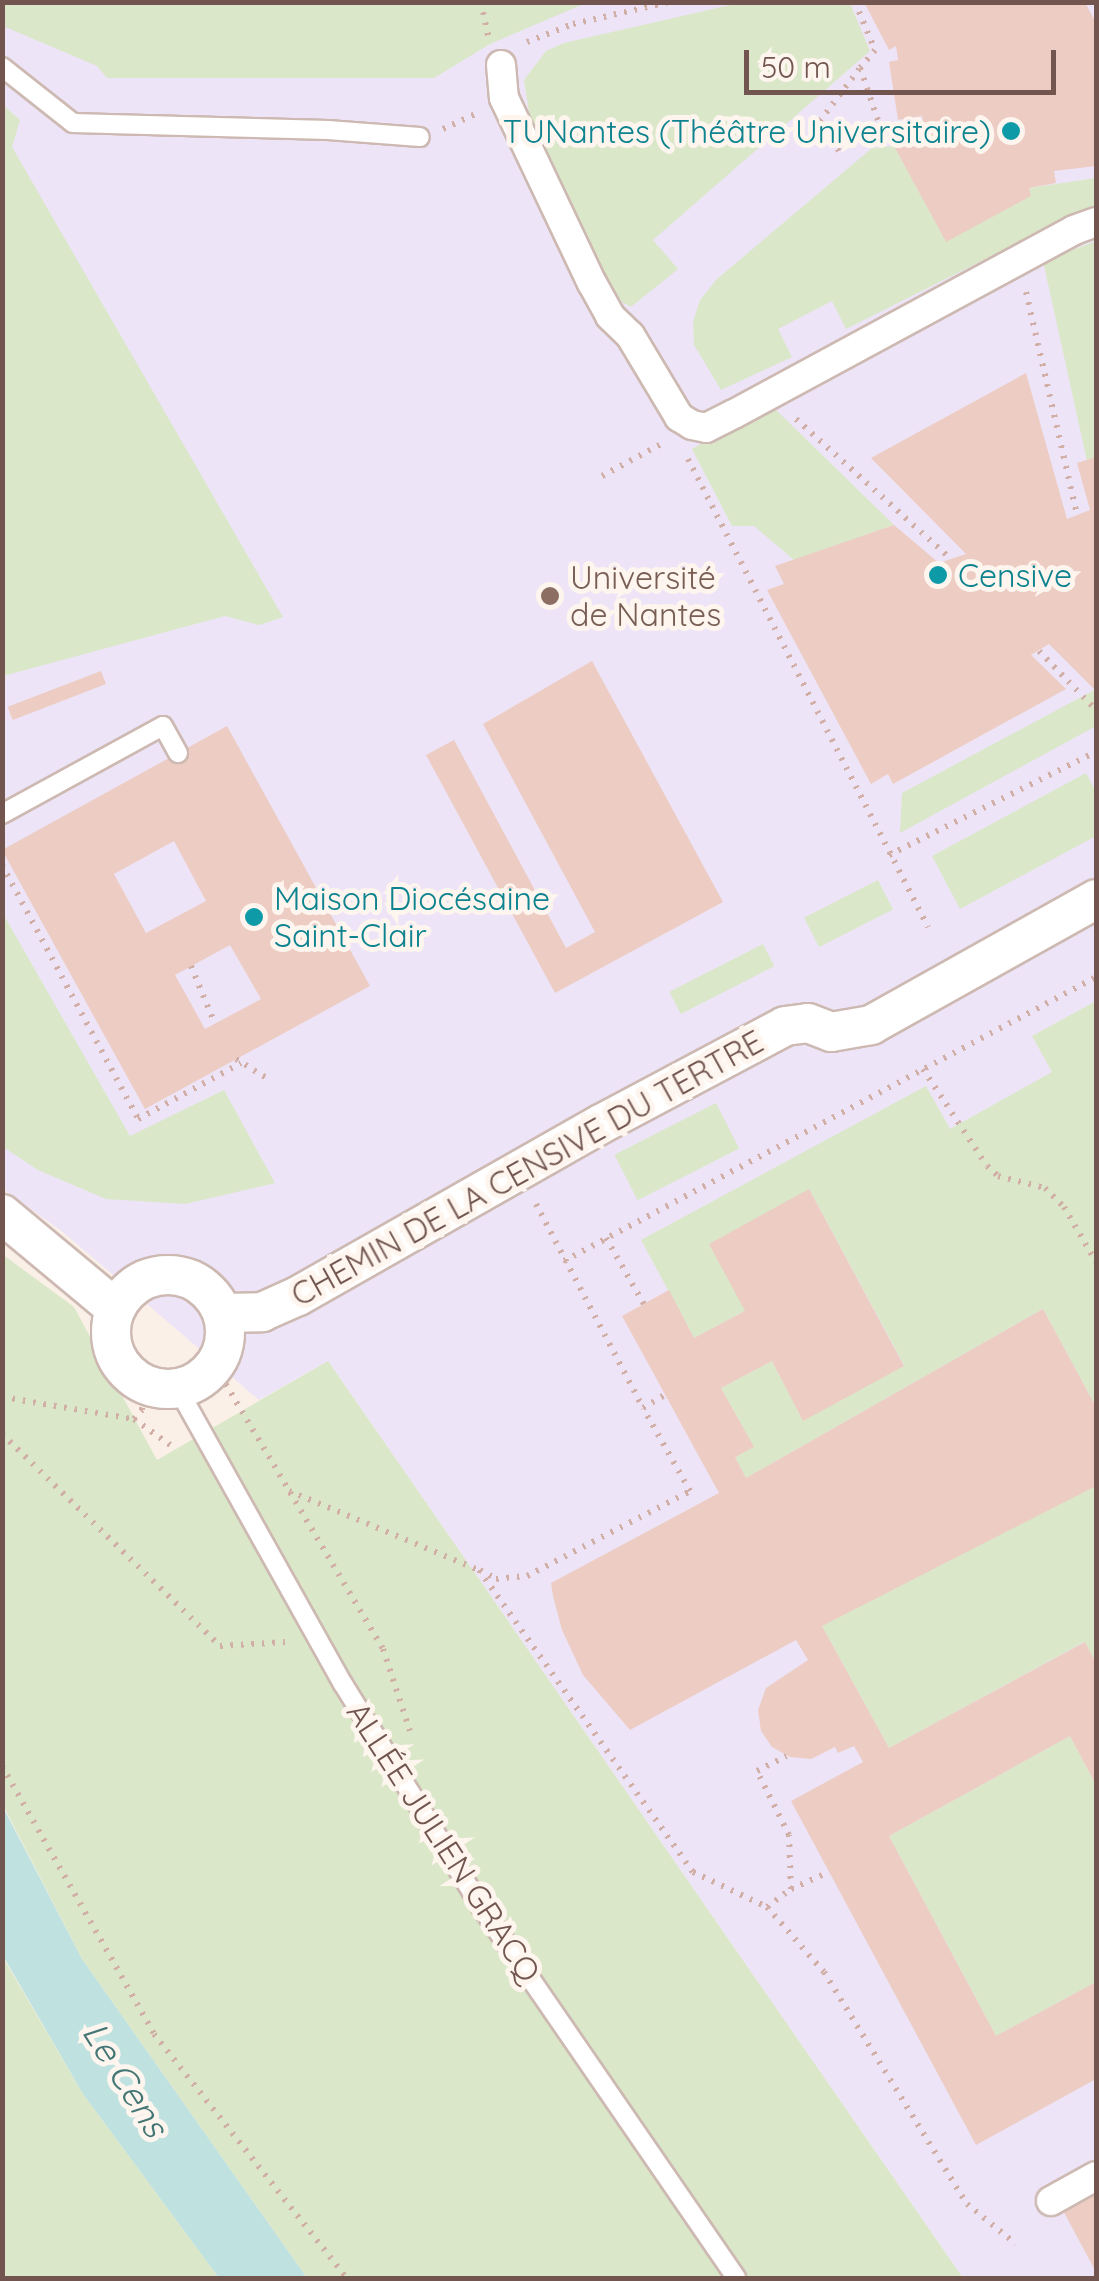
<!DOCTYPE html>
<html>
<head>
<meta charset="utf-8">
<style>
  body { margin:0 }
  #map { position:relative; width:1099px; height:2281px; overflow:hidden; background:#faf0e8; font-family:Quicksand,sans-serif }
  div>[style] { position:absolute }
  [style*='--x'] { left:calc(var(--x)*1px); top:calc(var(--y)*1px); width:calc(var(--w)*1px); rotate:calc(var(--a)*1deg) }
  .education>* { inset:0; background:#ede5f7 }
  .green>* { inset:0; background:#dae7c8; transform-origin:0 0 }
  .water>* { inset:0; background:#bfe2e1 }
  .building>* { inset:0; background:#edccc3; transform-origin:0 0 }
  .path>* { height:6px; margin-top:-3px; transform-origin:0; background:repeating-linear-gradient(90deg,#d2afa6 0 2.5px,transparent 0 10.5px) }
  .roads { filter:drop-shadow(2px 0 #cdb9b2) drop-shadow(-2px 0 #cdb9b2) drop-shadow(0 2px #cdb9b2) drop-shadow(0 -2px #cdb9b2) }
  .service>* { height:18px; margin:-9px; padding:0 9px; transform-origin:9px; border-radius:9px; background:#fff }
  .pedestrian>* { height:28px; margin:-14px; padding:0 14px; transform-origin:14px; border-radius:14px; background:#fff }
  .minor>* { height:38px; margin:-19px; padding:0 19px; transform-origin:19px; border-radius:19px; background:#fff }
  .minor>.ring { margin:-19px; padding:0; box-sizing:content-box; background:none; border:38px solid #fff; border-radius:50% }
  .dots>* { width:28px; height:28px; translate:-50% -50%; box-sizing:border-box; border:5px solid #fdf5ee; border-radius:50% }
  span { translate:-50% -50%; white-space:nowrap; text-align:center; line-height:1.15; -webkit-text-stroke:10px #fdf5ee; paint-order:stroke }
  .culture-label { font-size:32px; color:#0d838f }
  .right { translate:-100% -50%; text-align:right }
  .left { translate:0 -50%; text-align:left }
  .education-label { font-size:32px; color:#785e54 }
  .street-label { font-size:32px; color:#72554f }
  .water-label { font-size:35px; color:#447675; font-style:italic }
  .frame { position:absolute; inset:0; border:5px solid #72554f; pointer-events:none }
  .scale { position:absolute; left:744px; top:50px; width:312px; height:45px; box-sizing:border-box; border:5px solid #72554f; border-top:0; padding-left:12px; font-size:30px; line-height:35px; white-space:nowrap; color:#72554f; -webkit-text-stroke:8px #fdf5ee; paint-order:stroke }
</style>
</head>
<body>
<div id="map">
  <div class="education">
    <i style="clip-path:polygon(3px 3px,1096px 3px,1096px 2278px,963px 2278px,328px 1361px,259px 1400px,64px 1233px,3px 1189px)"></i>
  </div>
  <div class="green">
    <i style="clip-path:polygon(3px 2px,586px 2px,586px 3px,490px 44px,434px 78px,107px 78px,97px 66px,3px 26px)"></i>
    <i style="clip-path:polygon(739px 3px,850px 3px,870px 51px,653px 240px,678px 269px,631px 307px,622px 302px,592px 255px,531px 126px,524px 80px,546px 51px,564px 43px)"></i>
    <i style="clip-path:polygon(3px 105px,20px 120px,12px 147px,283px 617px,259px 625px,225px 616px,3px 676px)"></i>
    <i style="clip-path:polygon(894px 146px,946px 241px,1030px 196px,1029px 188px,1096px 178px,1096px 208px,1061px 221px,846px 329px,832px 301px,778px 329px,792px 357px,721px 390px,694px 345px,693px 322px,700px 300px,717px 279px,872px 148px)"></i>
    <i style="clip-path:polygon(1096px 241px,1096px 457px,1087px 461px,1043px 261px)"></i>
    <i style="clip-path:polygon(771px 405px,894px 525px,794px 560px,754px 526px,732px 526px,692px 449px)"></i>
    <i style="clip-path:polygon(1096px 689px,1096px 726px,900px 833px,902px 793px)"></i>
    <i style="clip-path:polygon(1086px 773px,1096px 792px,1096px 836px,960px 909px,932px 856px)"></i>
    <i style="left:878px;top:880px;width:33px;height:83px;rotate:63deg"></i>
    <i style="clip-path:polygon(2px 912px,130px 1136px,224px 1090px,275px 1183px,185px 1204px,106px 1199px,38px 1170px,3px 1147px)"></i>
    <i style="left:763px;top:944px;width:25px;height:105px;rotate:63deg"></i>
    <i style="clip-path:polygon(1096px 1001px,1096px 1407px,1043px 1309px,746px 1478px,735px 1457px,753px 1446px,721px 1388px,772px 1361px,803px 1420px,904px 1365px,809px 1189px,745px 1311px,694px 1338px,641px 1240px,926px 1086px,950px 1129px,1052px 1072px,1032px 1036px)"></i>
    <i style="left:716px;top:1103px;width:51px;height:114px;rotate:63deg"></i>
    <i style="clip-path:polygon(2px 1254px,74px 1307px,157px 1460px,328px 1361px,963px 2278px,307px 2278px,82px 1959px,3px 1805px)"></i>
    <i style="clip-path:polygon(1096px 1486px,1096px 1663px,1084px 1642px,889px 1748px,822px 1626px,974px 1545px)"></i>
    <i style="clip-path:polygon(1070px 1736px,1096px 1785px,1096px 1982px,996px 2036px,889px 1836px)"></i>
    <i style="clip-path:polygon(2px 1956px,83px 2094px,219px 2278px,3px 2278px)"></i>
  </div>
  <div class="water">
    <i style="clip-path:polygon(2px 1805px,82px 1959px,307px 2278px,219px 2278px,83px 2094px,3px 1956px)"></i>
  </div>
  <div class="building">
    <i style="clip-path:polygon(864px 2px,1085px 2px,1096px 23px,1096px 166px,1054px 171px,1056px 183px,1029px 188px,1031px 196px,946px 242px,894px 146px,926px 141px,922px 116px,898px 120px,889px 62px,898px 60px,896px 46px,889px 50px)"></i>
    <i style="clip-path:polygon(1026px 373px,1067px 519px,1090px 510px,1077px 463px,1096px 457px,1096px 691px,1049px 644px,1031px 655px,1066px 689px,893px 784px,888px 774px,871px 784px,767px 590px,784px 584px,775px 566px,894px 525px,939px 563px,966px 554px,871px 458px)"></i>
    <i style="clip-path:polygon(592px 661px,723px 902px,555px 993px,426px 755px,454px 740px,566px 948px,595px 932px,483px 724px)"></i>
    <i style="left:101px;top:671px;width:14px;height:100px;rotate:69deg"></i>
    <i style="clip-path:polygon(evenodd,227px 726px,370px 986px,145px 1109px,2px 850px,227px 726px,174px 841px,206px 901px,146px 933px,114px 874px,174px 841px,227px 726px,230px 945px,261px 999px,205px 1029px,175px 975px,230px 945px)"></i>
    <i style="clip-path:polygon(809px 1189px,904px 1366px,803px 1421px,772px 1361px,721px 1388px,754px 1447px,735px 1457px,746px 1478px,1043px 1309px,1096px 1407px,1096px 1486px,822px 1626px,889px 1748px,1085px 1642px,1096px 1663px,1096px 1785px,1070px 1736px,889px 1836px,996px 2036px,1096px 1982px,1096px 2079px,976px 2145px,791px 1801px,863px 1762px,854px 1746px,838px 1753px,835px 1747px,811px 1759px,790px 1757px,772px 1747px,761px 1731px,758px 1710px,766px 1688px,808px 1660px,796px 1640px,630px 1730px,583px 1675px,562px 1630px,553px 1596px,551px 1583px,719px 1493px,622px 1316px,669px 1290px,694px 1338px,745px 1311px,709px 1244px)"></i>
    <i style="clip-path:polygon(1096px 2187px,1096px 2272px,1061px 2207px)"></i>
  </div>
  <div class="path">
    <i style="--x:481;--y:2;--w:34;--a:78"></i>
    <i style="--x:855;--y:2;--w:52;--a:67.4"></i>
    <i style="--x:875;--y:50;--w:23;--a:130"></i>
    <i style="--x:860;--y:68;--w:68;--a:71"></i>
    <i style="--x:527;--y:42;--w:49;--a:-21.4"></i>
    <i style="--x:573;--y:24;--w:98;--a:-12.9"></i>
    <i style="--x:443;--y:129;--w:38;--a:-25"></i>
    <i style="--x:839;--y:151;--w:36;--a:-122"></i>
    <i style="--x:820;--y:121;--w:65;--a:-53.1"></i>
    <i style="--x:1026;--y:292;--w:229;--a:77.1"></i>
    <i style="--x:796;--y:419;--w:209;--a:42.1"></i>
    <i style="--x:688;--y:459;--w:526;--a:62.85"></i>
    <i style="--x:602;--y:476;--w:67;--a:-28.5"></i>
    <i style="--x:1039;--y:651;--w:82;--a:46"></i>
    <i style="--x:889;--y:855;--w:231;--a:-26.5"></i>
    <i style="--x:2;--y:865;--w:288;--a:61.8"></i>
    <i style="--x:138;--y:1119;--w:117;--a:-28.5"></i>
    <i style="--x:191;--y:966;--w:63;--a:67.5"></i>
    <i style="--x:236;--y:1059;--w:36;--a:32"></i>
    <i style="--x:923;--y:1069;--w:116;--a:56.6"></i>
    <i style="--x:987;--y:1166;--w:15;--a:42"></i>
    <i style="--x:998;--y:1176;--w:49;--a:14.3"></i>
    <i style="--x:1045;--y:1188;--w:27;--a:45"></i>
    <i style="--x:1064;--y:1207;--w:64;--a:59.8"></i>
    <i style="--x:536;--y:1204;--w:230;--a:62.3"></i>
    <i style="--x:643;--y:1408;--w:26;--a:-31"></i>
    <i style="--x:606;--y:1238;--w:76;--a:60.1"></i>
    <i style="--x:564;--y:1261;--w:603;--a:-28.09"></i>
    <i style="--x:215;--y:1366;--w:329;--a:59.3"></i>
    <i style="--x:383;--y:1649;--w:86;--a:71.8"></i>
    <i style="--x:2;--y:1397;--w:134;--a:9.5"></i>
    <i style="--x:134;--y:1419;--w:48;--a:35.7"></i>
    <i style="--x:134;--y:1419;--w:12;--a:-48"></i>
    <i style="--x:142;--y:1410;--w:25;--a:-85"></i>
    <i style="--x:2;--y:1434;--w:304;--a:44.2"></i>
    <i style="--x:220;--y:1646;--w:65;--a:-3.5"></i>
    <i style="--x:289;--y:1491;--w:206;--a:22.6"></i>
    <i style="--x:479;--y:1570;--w:370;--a:54.7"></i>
    <i style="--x:693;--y:1872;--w:82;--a:25.3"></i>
    <i style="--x:767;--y:1907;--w:86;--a:48.8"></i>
    <i style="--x:824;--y:1972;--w:273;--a:58.4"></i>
    <i style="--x:967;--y:2204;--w:63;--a:39.2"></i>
    <i style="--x:480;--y:1570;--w:18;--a:29"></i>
    <i style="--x:496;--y:1579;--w:31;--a:-6"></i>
    <i style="--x:527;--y:1576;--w:184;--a:-27.5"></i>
    <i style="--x:690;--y:1491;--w:95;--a:-119.5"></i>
    <i style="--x:2;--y:1766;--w:308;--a:60.4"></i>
    <i style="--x:154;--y:2034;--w:311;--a:51.7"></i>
    <i style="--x:791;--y:1889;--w:42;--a:-24.1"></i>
    <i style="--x:767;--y:1907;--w:30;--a:-37"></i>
    <i style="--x:791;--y:1889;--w:54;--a:-92.1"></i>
    <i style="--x:789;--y:1835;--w:72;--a:-116.6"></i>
    <i style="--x:757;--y:1771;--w:33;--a:-27"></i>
  </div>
  <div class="roads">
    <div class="service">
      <i style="--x:2;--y:67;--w:90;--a:38.3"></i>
      <i style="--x:73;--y:123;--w:255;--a:1.6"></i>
      <i style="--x:328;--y:130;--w:92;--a:4.4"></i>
      <i style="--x:2;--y:814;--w:183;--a:-28.7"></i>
      <i style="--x:163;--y:726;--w:31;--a:61"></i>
      <i style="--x:178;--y:1389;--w:338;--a:60.8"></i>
      <i style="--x:343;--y:1684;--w:264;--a:58.2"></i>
      <i style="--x:482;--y:1908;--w:449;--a:55.5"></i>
    </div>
    <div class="pedestrian">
      <i style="--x:501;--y:65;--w:33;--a:85"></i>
      <i style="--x:504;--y:98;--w:205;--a:64.6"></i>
      <i style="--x:592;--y:283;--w:38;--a:61"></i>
      <i style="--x:610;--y:316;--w:28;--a:44"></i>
      <i style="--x:630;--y:335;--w:96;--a:59.1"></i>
      <i style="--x:679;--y:417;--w:15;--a:32"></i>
      <i style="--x:692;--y:425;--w:14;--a:12"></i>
      <i style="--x:706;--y:428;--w:31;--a:-27"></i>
      <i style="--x:734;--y:414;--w:387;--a:-28.4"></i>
      <i style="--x:1074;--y:230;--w:23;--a:-20"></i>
      <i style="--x:1051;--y:2201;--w:51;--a:-29.1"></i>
    </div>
    <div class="minor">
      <i style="--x:2;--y:1214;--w:148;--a:39.8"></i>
      <i class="ring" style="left:111px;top:1275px;width:76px;height:76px"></i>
      <i style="--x:223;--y:1313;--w:39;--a:-1"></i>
      <i style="--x:262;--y:1312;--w:39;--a:-24"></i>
      <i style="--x:298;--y:1296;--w:348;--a:-29.6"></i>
      <i style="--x:601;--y:1124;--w:208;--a:-28"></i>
      <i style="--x:785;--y:1026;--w:23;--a:-7"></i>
      <i style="--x:808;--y:1023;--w:25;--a:21"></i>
      <i style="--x:831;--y:1032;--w:41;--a:-9.9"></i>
      <i style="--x:871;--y:1025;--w:258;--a:-29.2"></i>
    </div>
  </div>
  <div class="dots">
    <i style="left:1011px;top:131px;background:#0f9aa8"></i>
    <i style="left:938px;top:575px;background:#0f9aa8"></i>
    <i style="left:550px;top:596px;background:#8d6e63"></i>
    <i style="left:254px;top:917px;background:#0f9aa8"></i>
  </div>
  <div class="culture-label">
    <span class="right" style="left:991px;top:131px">TUNantes (Théâtre Universitaire)</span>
    <span class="left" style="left:958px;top:575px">Censive</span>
    <span class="left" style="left:274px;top:917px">Maison Diocésaine<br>Saint-Clair</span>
  </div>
  <div class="education-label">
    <span class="left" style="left:570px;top:596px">Université<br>de Nantes</span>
  </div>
  <div class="street-label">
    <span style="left:527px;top:1168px;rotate:-29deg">CHEMIN DE LA CENSIVE DU TERTRE</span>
    <span style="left:444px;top:1842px;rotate:57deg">ALLÉE JULIEN GRACQ</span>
  </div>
  <div class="water-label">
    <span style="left:126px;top:2079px;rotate:58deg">Le Cens</span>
  </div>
  <div class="frame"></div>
  <div class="scale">50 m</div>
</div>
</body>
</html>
